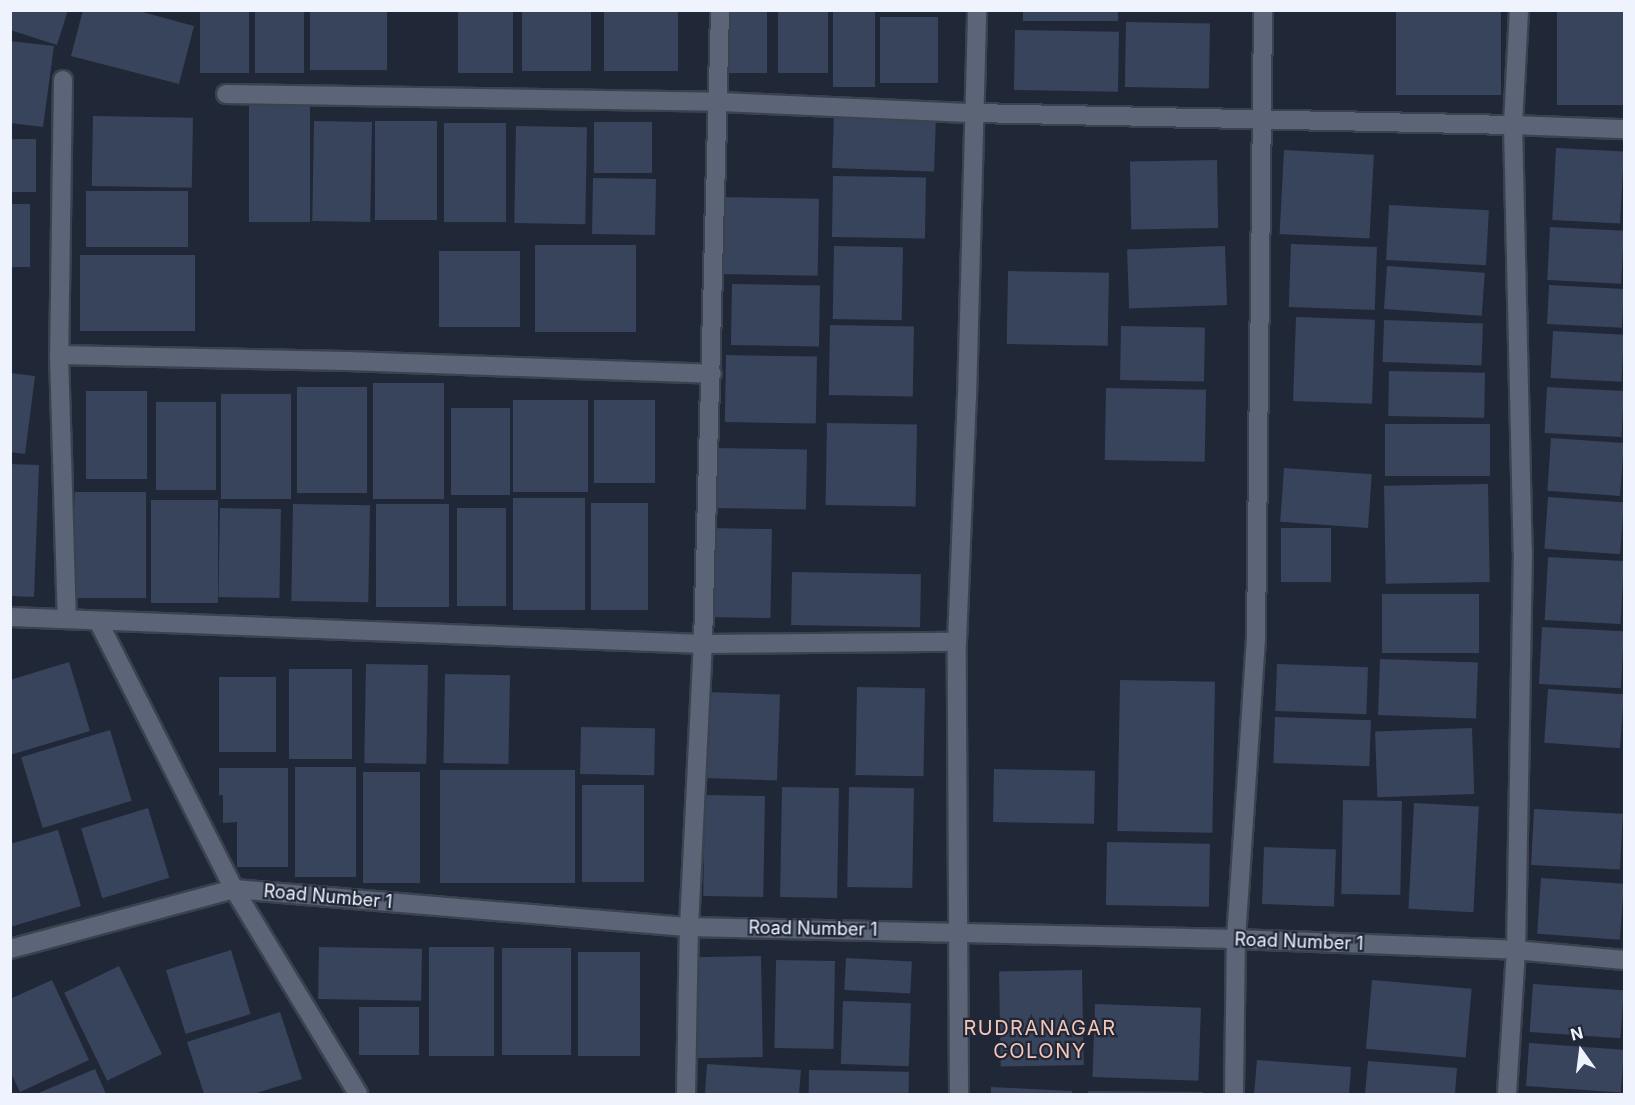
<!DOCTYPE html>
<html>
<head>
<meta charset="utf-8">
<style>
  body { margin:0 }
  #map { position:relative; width:1635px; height:1105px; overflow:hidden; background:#202737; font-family:Inter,sans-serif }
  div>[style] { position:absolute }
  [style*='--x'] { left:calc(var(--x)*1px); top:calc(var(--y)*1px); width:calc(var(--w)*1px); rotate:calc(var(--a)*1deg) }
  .building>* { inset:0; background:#38435c; transform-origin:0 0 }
  .roads { filter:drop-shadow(2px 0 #3b424f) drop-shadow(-2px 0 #3b424f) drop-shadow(0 2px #3b424f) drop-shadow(0 -2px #3b424f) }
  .minor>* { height:18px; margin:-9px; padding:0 9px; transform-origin:9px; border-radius:9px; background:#5c6577 }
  span { translate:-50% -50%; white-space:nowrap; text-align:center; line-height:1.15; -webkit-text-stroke:4.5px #202737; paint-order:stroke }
  .street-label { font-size:18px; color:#eef3fe }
  .neighbourhood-label { font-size:20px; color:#f6c5b6; letter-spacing:1.5px }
  .frame { position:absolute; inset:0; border:12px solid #eef3fe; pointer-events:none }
  .north { position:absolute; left:1551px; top:1021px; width:60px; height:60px; -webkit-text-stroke:4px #202737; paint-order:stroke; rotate:346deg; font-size:16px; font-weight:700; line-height:24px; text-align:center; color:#eef3fe }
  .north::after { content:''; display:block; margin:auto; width:21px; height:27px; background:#eef3fe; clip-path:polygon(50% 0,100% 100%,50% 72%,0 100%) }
</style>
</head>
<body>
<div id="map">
  <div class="building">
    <i style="clip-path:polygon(10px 10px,68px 10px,57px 45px,10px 30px)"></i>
    <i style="clip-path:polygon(83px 10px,135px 10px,194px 26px,179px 84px,71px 56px)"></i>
    <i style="left:200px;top:10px;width:49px;height:63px"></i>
    <i style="left:255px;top:10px;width:49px;height:63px"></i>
    <i style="left:310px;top:10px;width:77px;height:60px"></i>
    <i style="left:458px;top:10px;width:55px;height:63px"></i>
    <i style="left:522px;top:10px;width:69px;height:61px"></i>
    <i style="left:604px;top:10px;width:74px;height:61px"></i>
    <i style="left:721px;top:10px;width:46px;height:63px"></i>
    <i style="left:778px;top:10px;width:50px;height:63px"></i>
    <i style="left:833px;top:10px;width:42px;height:77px"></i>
    <i style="left:1023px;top:10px;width:95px;height:11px"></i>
    <i style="left:1396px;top:10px;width:105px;height:85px"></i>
    <i style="left:1557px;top:10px;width:67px;height:95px"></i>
    <i style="left:880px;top:17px;width:58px;height:66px"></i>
    <i style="left:1126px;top:22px;width:84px;height:65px;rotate:1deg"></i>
    <i style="left:1015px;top:30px;width:104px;height:60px;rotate:1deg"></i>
    <i style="clip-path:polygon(10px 41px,54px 46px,43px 127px,10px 123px)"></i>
    <i style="left:249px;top:106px;width:61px;height:116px"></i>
    <i style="left:834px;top:114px;width:102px;height:54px;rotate:2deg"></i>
    <i style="left:93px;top:116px;width:100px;height:70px;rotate:1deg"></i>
    <i style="left:314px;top:121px;width:58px;height:100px;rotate:1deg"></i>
    <i style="left:375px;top:121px;width:62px;height:99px"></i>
    <i style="left:594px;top:122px;width:58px;height:51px"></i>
    <i style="left:444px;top:123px;width:62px;height:99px"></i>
    <i style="left:516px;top:126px;width:71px;height:97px;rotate:1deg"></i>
    <i style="left:10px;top:139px;width:26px;height:53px"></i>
    <i style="left:1556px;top:148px;width:68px;height:72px;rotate:3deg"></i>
    <i style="left:1284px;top:150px;width:90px;height:84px;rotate:3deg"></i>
    <i style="left:1217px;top:160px;width:68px;height:87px;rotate:89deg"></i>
    <i style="left:833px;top:176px;width:93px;height:61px;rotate:1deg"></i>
    <i style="left:593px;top:178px;width:63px;height:56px;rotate:1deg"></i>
    <i style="left:86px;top:191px;width:102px;height:56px"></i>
    <i style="left:717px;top:197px;width:102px;height:77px;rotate:1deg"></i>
    <i style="left:10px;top:204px;width:20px;height:63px"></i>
    <i style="left:1389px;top:205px;width:100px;height:55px;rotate:3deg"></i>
    <i style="left:1550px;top:227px;width:74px;height:53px;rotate:3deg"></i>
    <i style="left:1291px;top:244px;width:86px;height:63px;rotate:2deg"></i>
    <i style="left:535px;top:245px;width:101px;height:87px"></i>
    <i style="left:834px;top:246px;width:69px;height:73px;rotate:1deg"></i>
    <i style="left:1225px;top:246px;width:59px;height:98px;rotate:88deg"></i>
    <i style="left:439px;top:251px;width:81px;height:76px"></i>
    <i style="left:80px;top:255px;width:115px;height:76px"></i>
    <i style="left:1387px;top:266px;width:98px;height:43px;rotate:4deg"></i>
    <i style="left:1008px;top:271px;width:101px;height:73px;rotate:1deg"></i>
    <i style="left:732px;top:284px;width:88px;height:61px;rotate:1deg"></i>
    <i style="left:1549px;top:285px;width:75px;height:39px;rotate:3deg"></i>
    <i style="left:1296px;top:317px;width:79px;height:84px;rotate:2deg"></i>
    <i style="left:1384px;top:320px;width:99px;height:42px;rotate:2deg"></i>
    <i style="left:830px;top:325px;width:84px;height:70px;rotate:1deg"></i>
    <i style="left:1121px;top:326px;width:84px;height:54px;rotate:1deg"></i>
    <i style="left:1553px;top:331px;width:71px;height:47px;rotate:3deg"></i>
    <i style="left:726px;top:355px;width:91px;height:67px;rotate:1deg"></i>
    <i style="left:1389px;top:371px;width:96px;height:45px;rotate:1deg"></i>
    <i style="clip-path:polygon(10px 373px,35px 376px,25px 454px,10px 452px)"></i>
    <i style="left:373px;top:383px;width:71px;height:116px"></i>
    <i style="left:297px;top:387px;width:70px;height:106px"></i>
    <i style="left:1547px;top:387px;width:77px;height:46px;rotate:3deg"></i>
    <i style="left:1106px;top:388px;width:100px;height:72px;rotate:1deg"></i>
    <i style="left:86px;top:391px;width:61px;height:88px"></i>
    <i style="left:221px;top:394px;width:70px;height:105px"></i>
    <i style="left:513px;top:400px;width:75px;height:92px"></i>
    <i style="left:594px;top:400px;width:61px;height:83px"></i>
    <i style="left:156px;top:402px;width:60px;height:88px"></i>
    <i style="left:451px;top:408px;width:59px;height:87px"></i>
    <i style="left:827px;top:423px;width:90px;height:82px;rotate:1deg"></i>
    <i style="left:1385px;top:424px;width:105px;height:52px"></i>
    <i style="left:1551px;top:438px;width:73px;height:53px;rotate:4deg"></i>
    <i style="left:715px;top:448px;width:92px;height:60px;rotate:1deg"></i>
    <i style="clip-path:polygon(10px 464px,39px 465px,34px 597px,10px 596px)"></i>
    <i style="left:1284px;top:468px;width:88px;height:54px;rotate:4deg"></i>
    <i style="left:1488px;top:484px;width:98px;height:104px;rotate:89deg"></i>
    <i style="left:75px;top:492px;width:71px;height:106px"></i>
    <i style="left:1548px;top:497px;width:76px;height:52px;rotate:4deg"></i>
    <i style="left:513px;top:498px;width:72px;height:112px"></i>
    <i style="left:151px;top:500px;width:67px;height:103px"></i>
    <i style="left:591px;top:503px;width:57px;height:107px"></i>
    <i style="left:293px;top:504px;width:77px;height:97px;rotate:1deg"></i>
    <i style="left:376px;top:504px;width:73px;height:103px"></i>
    <i style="left:220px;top:508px;width:61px;height:89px;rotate:1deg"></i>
    <i style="left:457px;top:508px;width:49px;height:98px"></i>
    <i style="left:708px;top:528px;width:64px;height:89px;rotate:1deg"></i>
    <i style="left:1281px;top:528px;width:50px;height:54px"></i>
    <i style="left:1548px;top:557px;width:76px;height:63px;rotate:3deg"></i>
    <i style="left:792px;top:572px;width:129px;height:53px;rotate:1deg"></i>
    <i style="left:1382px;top:594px;width:97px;height:59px"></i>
    <i style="left:1542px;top:627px;width:82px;height:57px;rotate:3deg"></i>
    <i style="left:1380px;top:659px;width:98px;height:56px;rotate:2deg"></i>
    <i style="clip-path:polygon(69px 662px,90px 731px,10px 755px,10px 680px)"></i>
    <i style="left:366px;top:664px;width:62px;height:99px;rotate:1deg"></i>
    <i style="left:1277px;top:664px;width:91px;height:47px;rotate:2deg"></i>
    <i style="left:289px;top:669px;width:63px;height:90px"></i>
    <i style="left:445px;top:674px;width:65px;height:89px;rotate:1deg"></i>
    <i style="left:219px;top:677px;width:57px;height:75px"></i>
    <i style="left:1120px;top:680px;width:95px;height:151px;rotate:1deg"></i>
    <i style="left:857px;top:687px;width:68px;height:88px;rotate:1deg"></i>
    <i style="left:1548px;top:689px;width:76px;height:54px;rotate:4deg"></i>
    <i style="left:707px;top:692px;width:73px;height:86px;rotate:2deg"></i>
    <i style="left:1275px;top:717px;width:96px;height:46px;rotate:2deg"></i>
    <i style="left:581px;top:727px;width:74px;height:47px;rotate:1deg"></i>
    <i style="left:1472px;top:728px;width:66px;height:97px;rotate:88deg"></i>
    <i style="left:110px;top:730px;width:74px;height:93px;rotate:73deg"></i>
    <i style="left:295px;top:767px;width:61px;height:110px"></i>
    <i style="clip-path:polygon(219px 768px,288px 768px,288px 867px,237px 867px,237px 822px,223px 823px,223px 795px,219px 795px)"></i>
    <i style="left:994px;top:769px;width:101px;height:53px;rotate:1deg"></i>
    <i style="left:440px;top:770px;width:135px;height:113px"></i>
    <i style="left:363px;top:772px;width:57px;height:111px"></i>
    <i style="left:582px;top:785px;width:62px;height:97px"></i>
    <i style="left:782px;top:787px;width:57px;height:110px;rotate:1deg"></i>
    <i style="left:849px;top:787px;width:65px;height:100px;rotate:1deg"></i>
    <i style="left:705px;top:795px;width:60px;height:101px;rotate:1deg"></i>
    <i style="left:1343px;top:800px;width:59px;height:94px;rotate:1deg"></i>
    <i style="left:1414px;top:803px;width:65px;height:106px;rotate:3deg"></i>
    <i style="left:148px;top:808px;width:73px;height:70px;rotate:73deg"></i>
    <i style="left:1534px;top:809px;width:89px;height:56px;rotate:3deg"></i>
    <i style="clip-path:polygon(58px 830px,81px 906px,10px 927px,10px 844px)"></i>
    <i style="left:1107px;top:842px;width:103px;height:63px;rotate:1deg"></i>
    <i style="left:1264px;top:847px;width:72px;height:57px;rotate:2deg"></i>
    <i style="left:1541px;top:878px;width:83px;height:56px;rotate:4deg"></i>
    <i style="left:319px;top:947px;width:103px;height:52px;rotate:1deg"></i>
    <i style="left:429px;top:947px;width:65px;height:109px"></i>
    <i style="left:502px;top:948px;width:69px;height:107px"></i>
    <i style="left:231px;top:950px;width:67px;height:68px;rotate:73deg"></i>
    <i style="left:578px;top:952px;width:62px;height:104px"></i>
    <i style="left:761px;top:956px;width:101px;height:68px;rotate:89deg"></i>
    <i style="left:846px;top:958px;width:66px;height:32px;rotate:3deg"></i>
    <i style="left:776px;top:960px;width:59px;height:88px;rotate:1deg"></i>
    <i style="left:119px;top:966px;width:98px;height:61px;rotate:64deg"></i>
    <i style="left:1082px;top:970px;width:95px;height:83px;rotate:89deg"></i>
    <i style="clip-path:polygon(52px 980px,89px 1060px,20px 1092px,10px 1071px,10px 999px)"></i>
    <i style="left:1372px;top:980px;width:100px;height:69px;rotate:5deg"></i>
    <i style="left:1533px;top:984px;width:91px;height:48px;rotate:4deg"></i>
    <i style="left:843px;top:1001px;width:68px;height:63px;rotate:2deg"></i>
    <i style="left:1095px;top:1004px;width:106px;height:73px;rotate:2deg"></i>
    <i style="left:359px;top:1007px;width:60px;height:48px"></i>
    <i style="clip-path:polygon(280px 1012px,302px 1079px,253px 1094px,204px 1094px,187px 1042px)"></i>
    <i style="left:1529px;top:1043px;width:95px;height:43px;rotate:4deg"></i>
    <i style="clip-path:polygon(1257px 1060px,1351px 1067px,1349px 1094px,1254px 1094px)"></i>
    <i style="clip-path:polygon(1368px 1061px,1457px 1068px,1455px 1094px,1365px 1094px)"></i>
    <i style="clip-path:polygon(707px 1064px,801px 1070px,799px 1094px,705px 1094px)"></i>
    <i style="clip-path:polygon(95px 1069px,106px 1094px,36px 1094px)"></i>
    <i style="left:809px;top:1070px;width:100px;height:24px;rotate:1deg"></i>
    <i style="clip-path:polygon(991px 1087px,1072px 1091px,1072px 1094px,991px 1094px)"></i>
    <i style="clip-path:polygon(1088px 1091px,1203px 1092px,1203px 1094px,1088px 1094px)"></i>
  </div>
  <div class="roads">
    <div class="minor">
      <i style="--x:1519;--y:10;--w:115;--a:93"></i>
      <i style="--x:1513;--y:125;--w:111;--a:2.1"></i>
      <i style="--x:63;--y:80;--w:275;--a:90.8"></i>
      <i style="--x:59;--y:355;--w:264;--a:88.3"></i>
      <i style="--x:226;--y:94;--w:492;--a:0.9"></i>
      <i style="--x:718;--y:102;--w:256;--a:2.5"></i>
      <i style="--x:974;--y:113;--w:539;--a:1.28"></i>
      <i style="--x:1513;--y:125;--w:426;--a:88.7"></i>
      <i style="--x:1523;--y:551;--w:399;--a:91"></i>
      <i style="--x:1516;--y:950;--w:144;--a:93.6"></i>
      <i style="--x:59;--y:355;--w:288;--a:1.2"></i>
      <i style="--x:347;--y:361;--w:365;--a:2"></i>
      <i style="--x:10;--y:617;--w:694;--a:2.23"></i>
      <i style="--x:703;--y:644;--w:254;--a:-0.5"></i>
      <i style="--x:98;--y:621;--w:301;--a:63.1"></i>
      <i style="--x:234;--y:889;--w:240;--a:58.8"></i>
      <i style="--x:10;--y:949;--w:232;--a:-15"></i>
      <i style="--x:234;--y:889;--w:457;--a:4.8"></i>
      <i style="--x:689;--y:927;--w:547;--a:1.26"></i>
      <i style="--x:1236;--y:939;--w:280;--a:2.2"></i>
      <i style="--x:1516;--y:950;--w:108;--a:5.3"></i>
      <i style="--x:686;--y:1094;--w:167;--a:-89"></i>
      <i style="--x:689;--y:927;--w:283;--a:-87.2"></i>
      <i style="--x:703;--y:644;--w:634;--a:-88.46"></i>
      <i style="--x:959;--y:1094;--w:452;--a:-90.3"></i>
      <i style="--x:957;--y:642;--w:244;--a:-87.7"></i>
      <i style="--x:967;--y:398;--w:388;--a:-88.5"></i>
      <i style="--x:1234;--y:1094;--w:155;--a:-89.3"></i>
      <i style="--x:1236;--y:939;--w:302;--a:-86.2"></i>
      <i style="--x:1256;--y:638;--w:628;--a:-89.36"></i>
    </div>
  </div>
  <div class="street-label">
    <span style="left:328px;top:897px;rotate:5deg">Road Number 1</span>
    <span style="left:813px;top:929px;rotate:1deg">Road Number 1</span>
    <span style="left:1299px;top:942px;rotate:2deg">Road Number 1</span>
  </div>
  <div class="neighbourhood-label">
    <span style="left:1040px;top:1040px">RUDRANAGAR<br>COLONY</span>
  </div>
  <div class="frame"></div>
  <div class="north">N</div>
</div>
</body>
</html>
